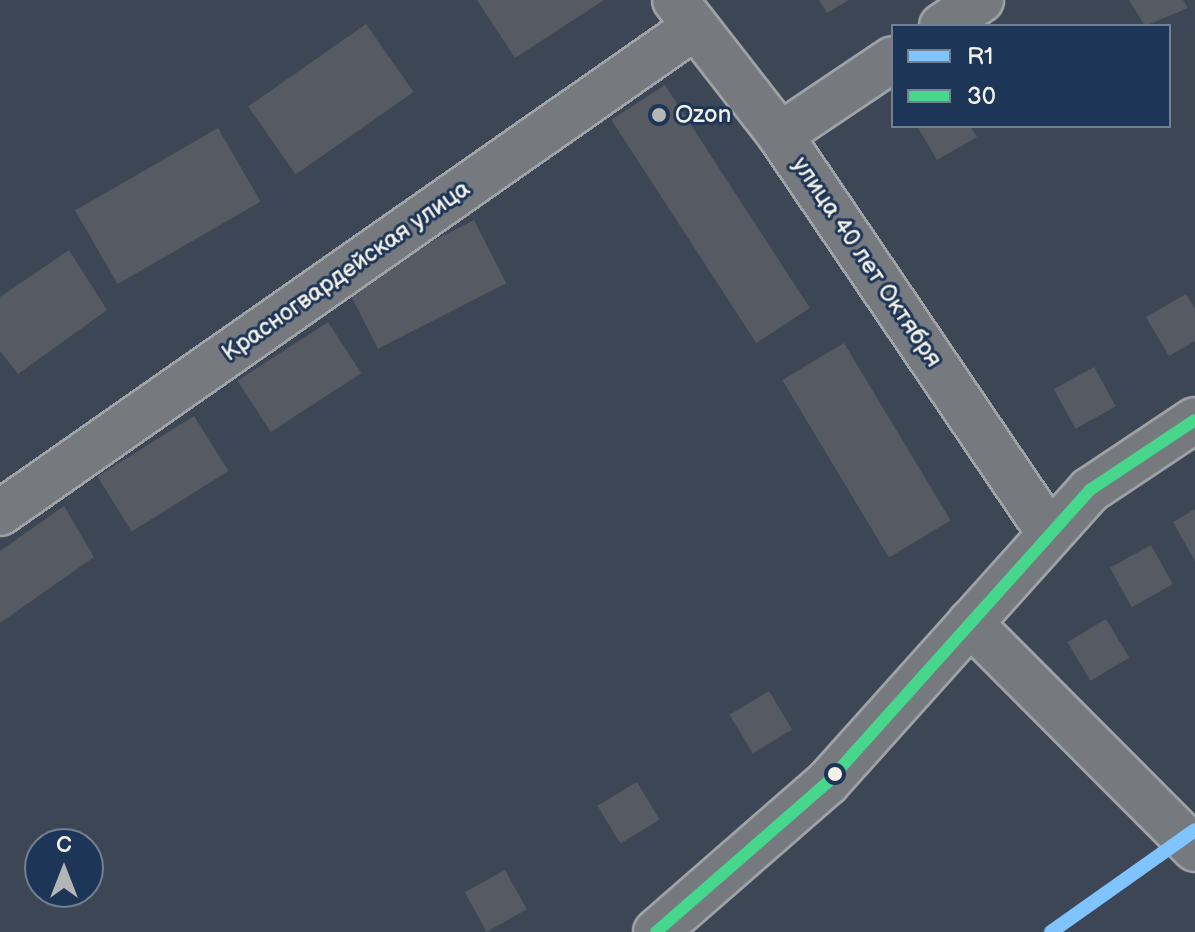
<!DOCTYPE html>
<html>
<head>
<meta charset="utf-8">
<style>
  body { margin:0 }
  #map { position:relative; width:1195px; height:932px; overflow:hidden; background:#3d4655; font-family:"Balsamiq Sans",sans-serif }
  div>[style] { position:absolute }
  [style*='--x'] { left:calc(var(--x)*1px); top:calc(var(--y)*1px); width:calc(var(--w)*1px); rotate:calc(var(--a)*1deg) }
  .building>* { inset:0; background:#565a63; transform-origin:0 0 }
  .roads { filter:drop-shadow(2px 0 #9fa3a8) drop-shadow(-2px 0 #9fa3a8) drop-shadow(0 2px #9fa3a8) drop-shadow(0 -2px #9fa3a8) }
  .minor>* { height:44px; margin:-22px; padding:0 22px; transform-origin:22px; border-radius:22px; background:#767a7f }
  .major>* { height:44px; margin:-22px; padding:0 22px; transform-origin:22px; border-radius:22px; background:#767a7f }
  .bus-1>* { height:12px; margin:-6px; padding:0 6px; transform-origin:6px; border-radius:6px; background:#46d78d }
  .rail-1>* { height:14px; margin:-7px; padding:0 7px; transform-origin:7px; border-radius:7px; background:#80c4ff }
  .dots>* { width:22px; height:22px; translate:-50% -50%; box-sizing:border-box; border:4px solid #1d3557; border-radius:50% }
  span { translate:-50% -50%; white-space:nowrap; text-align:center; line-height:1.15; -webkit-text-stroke:6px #1d3557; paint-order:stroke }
  .poi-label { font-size:24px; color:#f4f1e8 }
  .left { translate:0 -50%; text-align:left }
  .street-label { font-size:24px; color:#f4f1e8 }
  .legend { position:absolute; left:891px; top:24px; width:280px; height:104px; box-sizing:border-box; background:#1d3557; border:2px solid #738091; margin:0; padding:10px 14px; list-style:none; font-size:24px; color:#f4f1e8 }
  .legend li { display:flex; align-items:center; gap:16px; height:40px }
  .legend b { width:40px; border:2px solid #738091 }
  .north { position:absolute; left:24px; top:828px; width:80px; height:80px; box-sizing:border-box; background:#1d3557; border:2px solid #738091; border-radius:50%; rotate:0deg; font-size:22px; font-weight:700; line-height:32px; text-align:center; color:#f4f1e8 }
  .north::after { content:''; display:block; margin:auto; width:28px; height:36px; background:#b4b5b5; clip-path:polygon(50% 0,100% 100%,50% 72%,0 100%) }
</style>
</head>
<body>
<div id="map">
  <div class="building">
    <i style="clip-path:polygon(477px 0,604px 0,515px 58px)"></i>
    <i style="clip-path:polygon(819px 0,849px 0,827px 13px)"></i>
    <i style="clip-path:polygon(1129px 0,1183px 0,1188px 8px,1145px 26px)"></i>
    <i style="left:366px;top:24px;width:83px;height:144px;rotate:55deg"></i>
    <i style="left:665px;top:85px;width:266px;height:64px;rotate:57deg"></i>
    <i style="clip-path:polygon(917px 126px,970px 126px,977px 137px,937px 160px)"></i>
    <i style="left:218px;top:128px;width:85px;height:165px;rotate:60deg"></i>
    <i style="left:474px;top:220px;width:71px;height:144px;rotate:63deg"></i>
    <i style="clip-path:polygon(69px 250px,107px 310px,18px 374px,0 351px,0 297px)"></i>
    <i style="clip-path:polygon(1186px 294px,1195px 309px,1195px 341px,1169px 356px,1146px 317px)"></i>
    <i style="left:328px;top:322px;width:61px;height:108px;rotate:57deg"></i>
    <i style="left:844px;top:343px;width:207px;height:72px;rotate:59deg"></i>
    <i style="left:1094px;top:367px;width:45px;height:46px;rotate:61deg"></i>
    <i style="left:194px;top:416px;width:65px;height:114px;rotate:58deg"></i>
    <i style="clip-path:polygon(64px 506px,94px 557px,0 623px,0 551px)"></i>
    <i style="clip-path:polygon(1195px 509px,1195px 561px,1173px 522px)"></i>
    <i style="left:1151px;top:545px;width:45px;height:47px;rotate:61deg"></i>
    <i style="left:1106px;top:619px;width:45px;height:45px;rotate:59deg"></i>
    <i style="left:769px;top:691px;width:45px;height:46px;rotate:59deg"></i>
    <i style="left:637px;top:782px;width:44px;height:46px;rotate:59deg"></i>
    <i style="left:505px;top:870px;width:45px;height:46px;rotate:61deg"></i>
  </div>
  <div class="roads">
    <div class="minor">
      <i style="--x:675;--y:0;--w:171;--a:52.1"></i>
      <i style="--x:780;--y:135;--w:480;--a:55.9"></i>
      <i style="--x:942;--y:26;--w:47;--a:-33.7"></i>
      <i style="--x:780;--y:135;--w:136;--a:-33.9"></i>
      <i style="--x:0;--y:513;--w:844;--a:-34.97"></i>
      <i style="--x:970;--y:623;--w:319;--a:45.1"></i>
    </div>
    <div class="major">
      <i style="--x:656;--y:932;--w:227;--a:-41.1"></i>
      <i style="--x:827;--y:783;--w:394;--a:-48.1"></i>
      <i style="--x:1090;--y:490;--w:126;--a:-33.7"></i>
    </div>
  </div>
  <div class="bus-1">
    <i style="--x:656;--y:932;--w:227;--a:-41.1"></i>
    <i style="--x:827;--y:783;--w:394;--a:-48.1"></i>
    <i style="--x:1090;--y:490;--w:126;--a:-33.7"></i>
  </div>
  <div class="rail-1">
    <i style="--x:1051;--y:932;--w:176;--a:-35.3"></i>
  </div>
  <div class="dots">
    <i style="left:659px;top:115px;background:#b4b5b5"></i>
    <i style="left:835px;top:774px;background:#f4f1e8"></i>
  </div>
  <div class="poi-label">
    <span class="left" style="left:675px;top:115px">Ozon</span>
  </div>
  <div class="street-label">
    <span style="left:867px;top:262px;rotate:56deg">улица 40 лет Октября</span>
    <span style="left:346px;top:271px;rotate:-35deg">Красногвардейская улица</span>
  </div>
  <ul class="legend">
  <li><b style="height:10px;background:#80c4ff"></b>R1</li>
  <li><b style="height:10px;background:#46d78d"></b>30</li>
  </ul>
  <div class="north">С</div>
</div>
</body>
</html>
